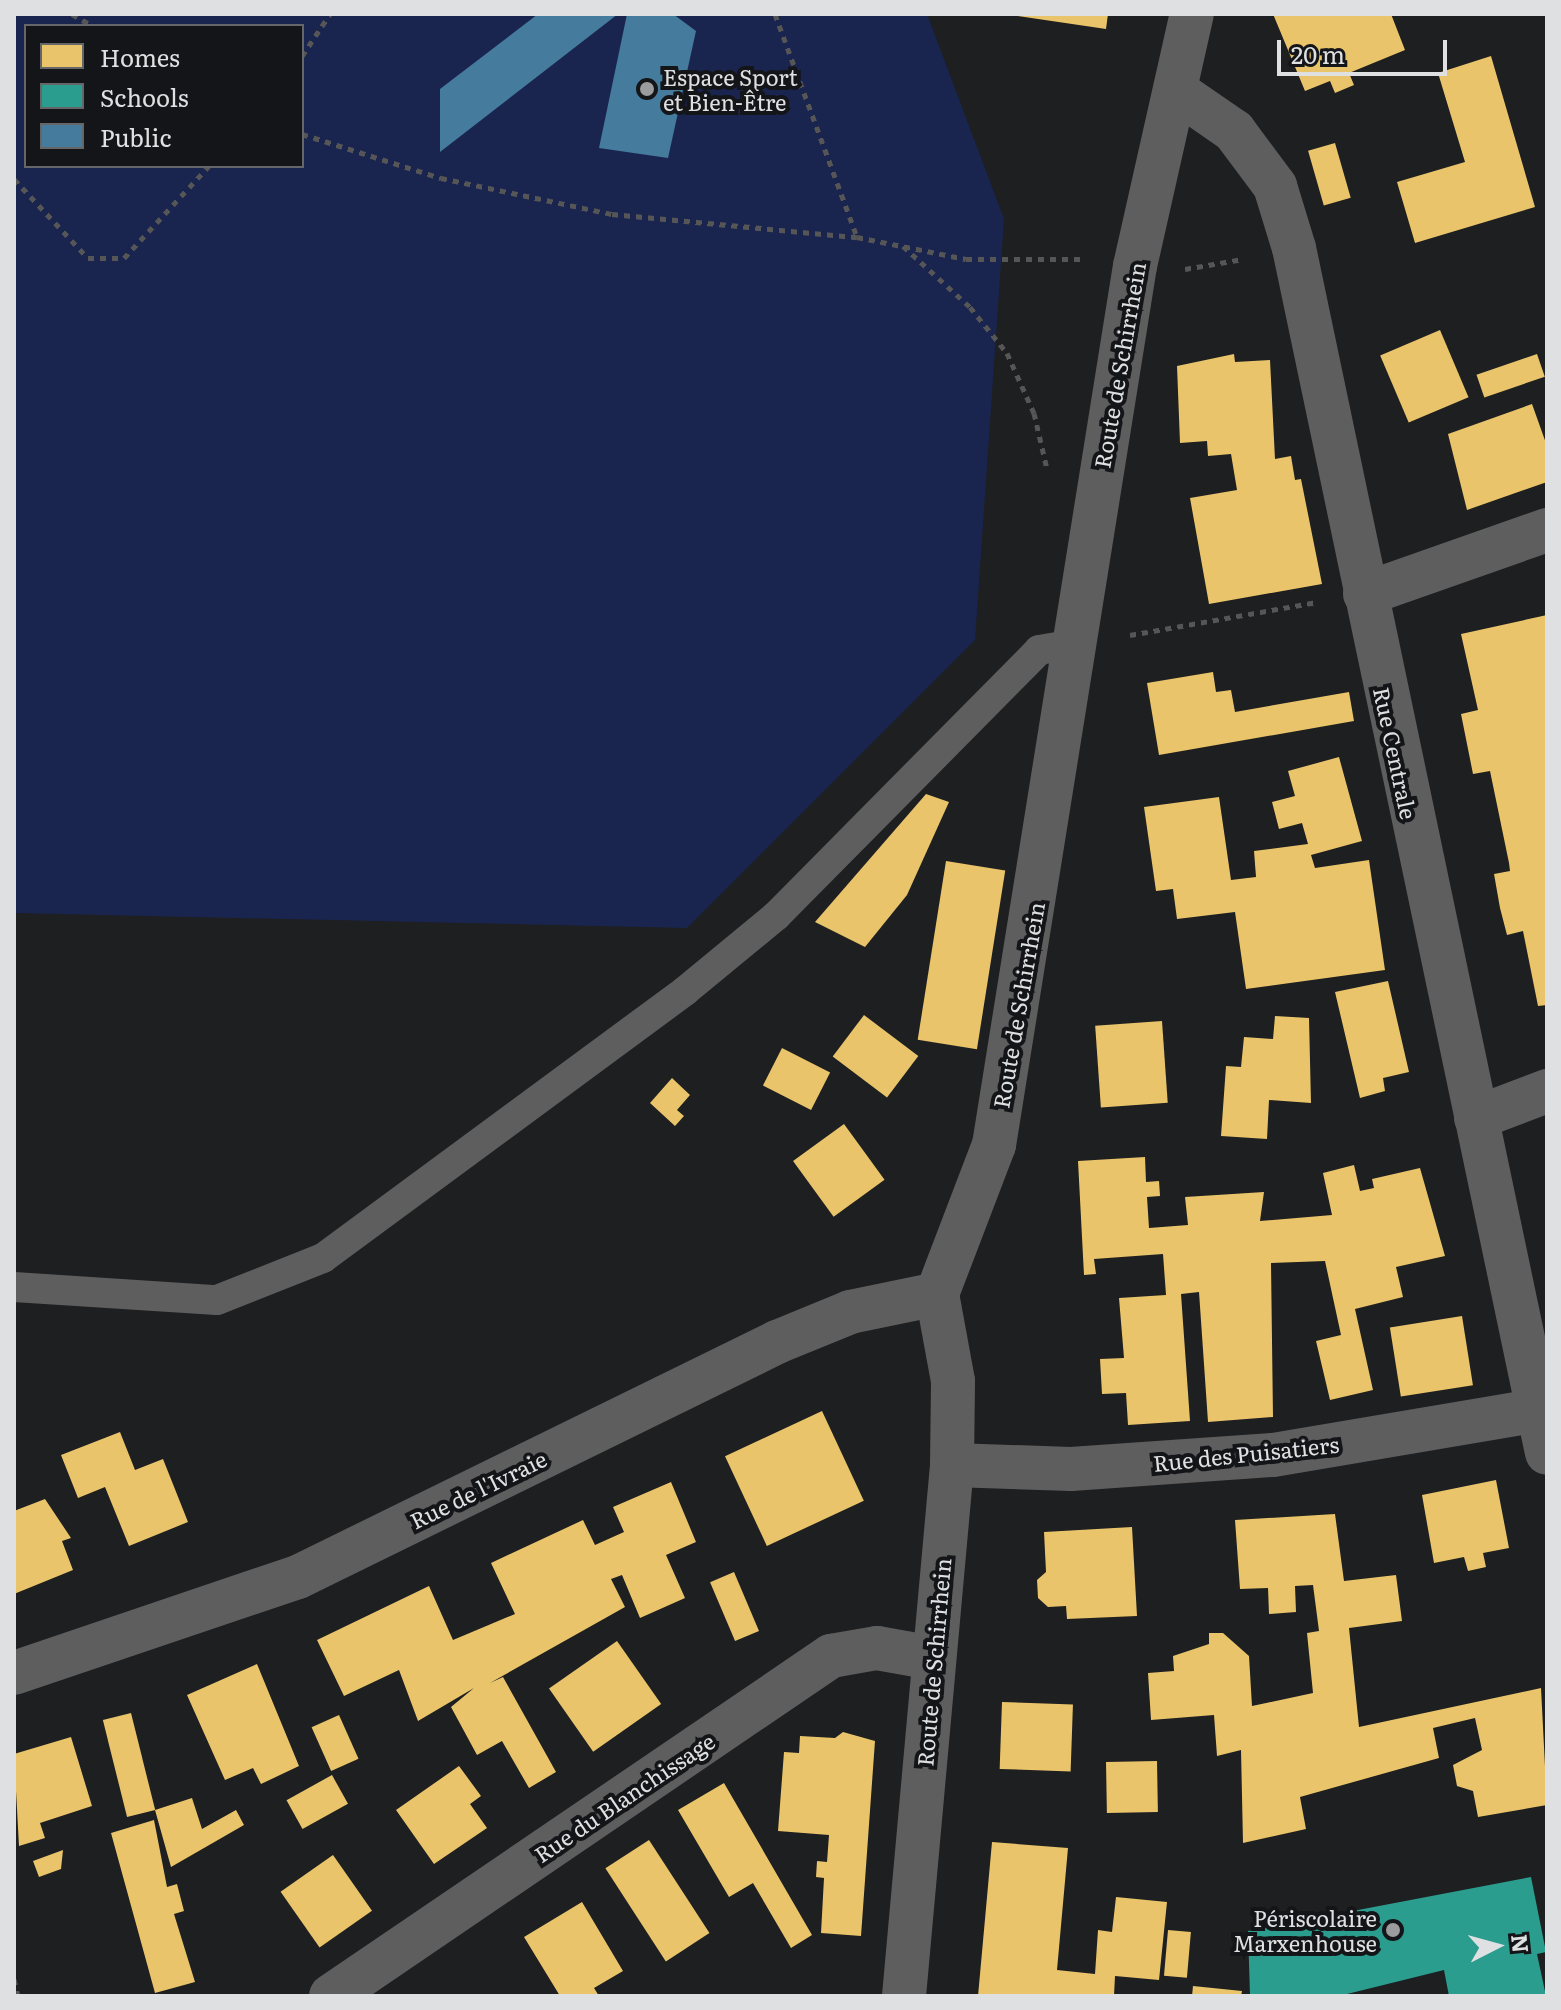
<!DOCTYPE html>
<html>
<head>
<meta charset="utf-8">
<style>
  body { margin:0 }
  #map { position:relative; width:1561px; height:2010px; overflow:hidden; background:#1e1f20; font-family:Literata,serif }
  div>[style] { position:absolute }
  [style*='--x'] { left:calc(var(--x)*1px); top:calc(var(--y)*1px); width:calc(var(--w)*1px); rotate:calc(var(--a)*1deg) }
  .green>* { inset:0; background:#1a254f }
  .homes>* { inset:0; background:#e9c46a; transform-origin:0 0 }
  .schools>* { inset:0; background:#2a9d8f }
  .public>* { inset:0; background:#457b9d }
  .path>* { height:5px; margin-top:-2.5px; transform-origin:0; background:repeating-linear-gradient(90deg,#565657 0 6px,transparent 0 12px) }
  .service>* { height:30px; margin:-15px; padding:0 15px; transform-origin:15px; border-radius:15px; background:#5e5e5f }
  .minor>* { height:44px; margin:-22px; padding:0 22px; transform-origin:22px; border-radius:22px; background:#5e5e5f }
  .tertiary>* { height:44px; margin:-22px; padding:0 22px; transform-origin:22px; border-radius:22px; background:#5e5e5f }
  .dots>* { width:22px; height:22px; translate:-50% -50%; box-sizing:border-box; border:4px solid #141518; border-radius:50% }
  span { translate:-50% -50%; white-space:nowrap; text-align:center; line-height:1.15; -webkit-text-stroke:8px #141518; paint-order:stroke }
  .poi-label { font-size:22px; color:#dfe0e1 }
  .left { translate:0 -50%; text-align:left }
  .right { translate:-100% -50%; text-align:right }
  .street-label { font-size:22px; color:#dfe0e1 }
  .frame { position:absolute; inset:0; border:16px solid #dfe0e1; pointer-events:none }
  .legend { position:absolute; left:24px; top:24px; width:280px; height:144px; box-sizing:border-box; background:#141518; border:2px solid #656668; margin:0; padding:10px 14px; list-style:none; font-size:24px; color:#dfe0e1 }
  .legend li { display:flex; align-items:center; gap:16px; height:40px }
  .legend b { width:40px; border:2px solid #656668 }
  .north { position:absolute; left:1457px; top:1906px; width:80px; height:80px; -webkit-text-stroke:6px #141518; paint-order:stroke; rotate:84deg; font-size:22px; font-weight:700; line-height:32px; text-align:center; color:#dfe0e1 }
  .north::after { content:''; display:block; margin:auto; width:28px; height:36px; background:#dfe0e1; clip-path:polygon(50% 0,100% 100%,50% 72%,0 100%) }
  .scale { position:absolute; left:1277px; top:40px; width:170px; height:36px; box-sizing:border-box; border:4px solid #dfe0e1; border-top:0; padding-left:10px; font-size:24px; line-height:28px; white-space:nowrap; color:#dfe0e1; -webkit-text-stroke:6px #141518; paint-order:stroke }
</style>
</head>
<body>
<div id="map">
  <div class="green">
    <i style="clip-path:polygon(evenodd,14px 14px,927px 14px,1004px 219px,975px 640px,687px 928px,14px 913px,14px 14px,26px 26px,302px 26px,302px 166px,26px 166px,26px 26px)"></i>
  </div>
  <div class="homes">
    <i style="clip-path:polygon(1005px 14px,1108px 14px,1106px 29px)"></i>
    <i style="clip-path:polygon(1273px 14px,1391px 14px,1405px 50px,1349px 73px,1354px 85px,1335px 93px,1330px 81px,1305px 91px)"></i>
    <i style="clip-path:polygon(1491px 56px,1535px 207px,1415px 243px,1397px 182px,1465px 162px,1438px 73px)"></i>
    <i style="left:1335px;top:143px;width:57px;height:28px;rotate:74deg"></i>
    <i style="left:1440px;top:330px;width:73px;height:65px;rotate:67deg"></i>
    <i style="clip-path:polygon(1234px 354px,1235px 362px,1270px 360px,1275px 459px,1291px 456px,1295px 480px,1301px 479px,1322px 584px,1209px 604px,1190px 498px,1237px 490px,1231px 454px,1208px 456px,1207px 441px,1180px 443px,1177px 366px)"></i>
    <i style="left:1537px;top:354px;width:24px;height:64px;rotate:71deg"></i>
    <i style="clip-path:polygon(1532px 404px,1547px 446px,1547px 482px,1467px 510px,1448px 434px)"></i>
    <i style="clip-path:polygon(1547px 615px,1547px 1005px,1538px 1006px,1523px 931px,1507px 935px,1500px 908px,1494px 874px,1510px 871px,1509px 863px,1490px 771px,1473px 774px,1461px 714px,1478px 710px,1461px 634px)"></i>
    <i style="clip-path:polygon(1213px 672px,1216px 692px,1231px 690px,1235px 712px,1349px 692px,1354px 721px,1159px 755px,1147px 683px)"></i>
    <i style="clip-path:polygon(1339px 757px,1362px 841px,1311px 855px,1315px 868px,1369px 860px,1385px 970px,1246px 989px,1235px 912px,1177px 919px,1173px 889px,1156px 891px,1144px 807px,1219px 797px,1231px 880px,1256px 877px,1254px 851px,1308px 844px,1302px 823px,1279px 829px,1272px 802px,1295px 796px,1288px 771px)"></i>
    <i style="clip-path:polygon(926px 794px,949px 802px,907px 895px,865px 947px,815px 922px)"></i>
    <i style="left:946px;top:861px;width:60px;height:181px;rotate:9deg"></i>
    <i style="clip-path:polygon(1388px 981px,1409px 1072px,1383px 1078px,1385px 1091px,1360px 1098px,1335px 992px)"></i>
    <i style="left:864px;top:1015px;width:68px;height:52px;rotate:37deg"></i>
    <i style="clip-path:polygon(1275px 1016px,1309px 1018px,1311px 1103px,1269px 1100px,1267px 1139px,1221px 1136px,1226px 1066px,1241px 1067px,1244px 1037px,1273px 1039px)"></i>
    <i style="left:1162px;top:1021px;width:82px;height:67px;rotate:86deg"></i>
    <i style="left:782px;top:1048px;width:54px;height:42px;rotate:27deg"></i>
    <i style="clip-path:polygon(672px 1078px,690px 1095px,677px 1110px,684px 1116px,675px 1126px,650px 1103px)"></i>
    <i style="left:844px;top:1124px;width:69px;height:63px;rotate:54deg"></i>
    <i style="clip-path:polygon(1145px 1157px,1146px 1182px,1159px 1181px,1160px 1196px,1147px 1197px,1149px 1228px,1188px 1225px,1185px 1197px,1264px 1192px,1260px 1221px,1332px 1215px,1323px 1173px,1354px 1165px,1360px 1191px,1374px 1188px,1372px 1179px,1420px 1168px,1445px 1256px,1396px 1267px,1403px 1297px,1355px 1309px,1373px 1390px,1330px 1400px,1316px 1341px,1341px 1335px,1325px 1261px,1271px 1263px,1273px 1417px,1208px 1422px,1199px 1292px,1181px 1294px,1190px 1421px,1128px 1425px,1126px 1393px,1102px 1394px,1100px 1359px,1124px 1358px,1119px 1298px,1166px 1295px,1163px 1254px,1094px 1259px,1096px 1274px,1084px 1275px,1078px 1161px)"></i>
    <i style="left:1462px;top:1316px;width:70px;height:73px;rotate:81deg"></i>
    <i style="left:822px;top:1411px;width:99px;height:107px;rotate:65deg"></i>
    <i style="clip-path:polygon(120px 1432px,135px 1470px,163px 1459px,188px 1522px,129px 1546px,105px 1487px,78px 1498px,61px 1455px)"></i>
    <i style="clip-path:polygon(1496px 1480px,1509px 1548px,1483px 1553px,1486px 1567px,1468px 1571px,1464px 1557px,1434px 1563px,1422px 1495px)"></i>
    <i style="clip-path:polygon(671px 1482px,696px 1542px,666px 1555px,685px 1598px,640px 1618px,622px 1575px,611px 1579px,625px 1607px,490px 1683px,503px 1677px,556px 1772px,529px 1788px,502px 1741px,477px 1755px,451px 1707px,474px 1688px,418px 1721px,399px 1670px,344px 1696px,317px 1640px,429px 1586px,453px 1640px,515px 1614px,491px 1563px,583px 1520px,595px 1545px,624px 1532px,613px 1507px)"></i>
    <i style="clip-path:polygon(45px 1499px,71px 1538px,62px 1541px,73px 1570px,14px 1594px,14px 1511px)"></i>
    <i style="clip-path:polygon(1335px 1514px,1344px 1581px,1396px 1575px,1402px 1621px,1349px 1628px,1359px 1727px,1541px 1688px,1547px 1805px,1478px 1817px,1473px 1791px,1457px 1786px,1453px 1765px,1482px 1750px,1475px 1718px,1433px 1728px,1439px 1758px,1300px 1797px,1306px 1829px,1243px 1843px,1241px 1750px,1217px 1756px,1214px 1715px,1151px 1720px,1148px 1673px,1174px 1671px,1173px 1656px,1209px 1644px,1209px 1633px,1223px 1633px,1249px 1656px,1252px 1706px,1313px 1693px,1307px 1633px,1319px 1631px,1313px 1585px,1295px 1586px,1296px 1612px,1269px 1614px,1268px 1588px,1240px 1589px,1235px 1520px)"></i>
    <i style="clip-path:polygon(1132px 1527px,1137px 1616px,1067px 1619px,1066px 1606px,1048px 1607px,1038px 1598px,1037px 1580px,1046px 1572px,1044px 1532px)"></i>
    <i style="left:734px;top:1572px;width:64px;height:26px;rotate:67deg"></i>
    <i style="left:617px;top:1641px;width:77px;height:83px;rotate:55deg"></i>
    <i style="clip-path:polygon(257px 1664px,299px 1766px,261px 1784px,253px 1768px,225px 1780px,187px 1695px)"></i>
    <i style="left:1002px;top:1702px;width:71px;height:67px;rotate:2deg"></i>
    <i style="left:131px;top:1713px;width:100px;height:29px;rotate:76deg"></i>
    <i style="left:339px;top:1715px;width:48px;height:30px;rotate:66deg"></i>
    <i style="clip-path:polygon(843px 1732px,875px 1741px,861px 1936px,821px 1933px,824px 1878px,816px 1877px,817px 1861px,827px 1862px,829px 1835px,778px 1831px,784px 1752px,799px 1753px,800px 1736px,835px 1738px)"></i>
    <i style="clip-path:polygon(71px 1737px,92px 1806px,40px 1823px,45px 1838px,19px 1846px,14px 1754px)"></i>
    <i style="left:1157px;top:1761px;width:51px;height:51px;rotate:89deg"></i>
    <i style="clip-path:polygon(459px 1766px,481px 1796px,470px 1804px,487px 1828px,434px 1864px,396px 1810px)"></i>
    <i style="left:332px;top:1775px;width:33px;height:52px;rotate:61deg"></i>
    <i style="clip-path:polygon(724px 1783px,812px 1935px,791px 1948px,753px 1883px,729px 1897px,678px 1810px)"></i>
    <i style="clip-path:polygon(192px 1798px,202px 1829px,236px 1810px,244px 1825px,171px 1867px,155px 1810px)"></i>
    <i style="clip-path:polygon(154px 1820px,167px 1887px,177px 1884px,184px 1911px,174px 1914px,195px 1982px,155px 1993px,111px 1833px)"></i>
    <i style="left:649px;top:1840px;width:111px;height:52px;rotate:57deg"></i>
    <i style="clip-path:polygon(992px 1842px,1068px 1848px,1057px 1970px,1095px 1974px,1098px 1930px,1112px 1932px,1116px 1897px,1167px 1902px,1159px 1980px,1115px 1976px,1114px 1996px,978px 1996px)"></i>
    <i style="clip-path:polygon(63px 1850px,61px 1869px,39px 1877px,33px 1861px)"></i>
    <i style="left:333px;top:1855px;width:68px;height:64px;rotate:55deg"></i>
    <i style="clip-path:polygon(582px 1902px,623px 1971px,594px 1988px,599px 1996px,560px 1996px,524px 1937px)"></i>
    <i style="left:1168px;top:1930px;width:23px;height:46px;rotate:5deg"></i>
    <i style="clip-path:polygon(1193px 1986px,1242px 1991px,1241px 1996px,1192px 1996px)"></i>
  </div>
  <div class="schools">
    <i style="clip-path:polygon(1531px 1877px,1546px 1952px,1537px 1954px,1546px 1996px,1449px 1996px,1444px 1970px,1339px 1996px,1250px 1996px,1248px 1931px)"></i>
  </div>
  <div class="public">
    <i style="clip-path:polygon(538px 14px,618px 14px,440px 152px,440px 89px)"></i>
    <i style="clip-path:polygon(627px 14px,673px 14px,696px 31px,668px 158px,599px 148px)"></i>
  </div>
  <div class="path">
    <i style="--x:72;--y:14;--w:24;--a:30"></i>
    <i style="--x:775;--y:14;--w:238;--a:69.8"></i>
    <i style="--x:302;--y:56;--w:50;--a:-56.3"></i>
    <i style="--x:302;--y:134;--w:146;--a:17.6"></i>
    <i style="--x:441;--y:178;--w:175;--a:11.9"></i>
    <i style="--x:612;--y:214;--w:246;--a:5.4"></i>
    <i style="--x:857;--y:237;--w:111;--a:11.4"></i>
    <i style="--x:966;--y:259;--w:119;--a:0"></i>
    <i style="--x:14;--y:179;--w:108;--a:46.9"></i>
    <i style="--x:88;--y:258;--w:36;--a:0"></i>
    <i style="--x:124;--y:258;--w:125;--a:-47.3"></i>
    <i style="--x:903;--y:246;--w:91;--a:42.3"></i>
    <i style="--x:970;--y:307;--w:59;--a:51.2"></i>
    <i style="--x:1007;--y:353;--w:66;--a:65.8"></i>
    <i style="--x:1034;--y:413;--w:57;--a:76.9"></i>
    <i style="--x:1185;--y:269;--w:59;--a:-9.8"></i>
    <i style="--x:1130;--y:635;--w:190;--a:-10"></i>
    <i style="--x:14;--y:1979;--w:17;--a:77"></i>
  </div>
  <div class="service">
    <i style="--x:14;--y:1287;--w:203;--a:3.7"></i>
    <i style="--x:217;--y:1300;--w:114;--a:-21.6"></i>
    <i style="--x:323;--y:1258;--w:450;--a:-36.4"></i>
    <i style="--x:685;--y:991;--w:118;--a:-39.5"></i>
    <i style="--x:776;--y:916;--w:374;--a:-45.3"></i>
    <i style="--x:1039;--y:650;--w:42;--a:-9.7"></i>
  </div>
  <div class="minor">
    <i style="--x:1179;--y:93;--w:67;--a:34.6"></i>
    <i style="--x:1234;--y:131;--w:69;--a:53.3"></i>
    <i style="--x:1275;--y:186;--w:65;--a:73"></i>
    <i style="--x:1294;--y:248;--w:1231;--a:78.14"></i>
    <i style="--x:1365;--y:594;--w:193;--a:-19.4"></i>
    <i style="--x:1476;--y:1118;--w:76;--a:-20.8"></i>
    <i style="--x:952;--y:1465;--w:119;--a:1.9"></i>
    <i style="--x:1071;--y:1469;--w:202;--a:-4"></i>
    <i style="--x:1273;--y:1455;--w:269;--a:-9.6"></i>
    <i style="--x:14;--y:1673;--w:300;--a:-18.7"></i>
    <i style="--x:298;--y:1577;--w:534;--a:-26.13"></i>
    <i style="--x:777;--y:1342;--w:79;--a:-22.3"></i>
    <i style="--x:850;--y:1312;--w:89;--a:-11.7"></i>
    <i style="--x:331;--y:1996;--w:605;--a:-34.22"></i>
    <i style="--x:831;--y:1656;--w:47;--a:-9.9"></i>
    <i style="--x:877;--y:1648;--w:57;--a:10.1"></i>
  </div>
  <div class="tertiary">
    <i style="--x:904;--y:1996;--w:533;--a:-84.83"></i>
    <i style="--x:952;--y:1465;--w:84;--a:-89.3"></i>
    <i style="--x:953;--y:1381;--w:88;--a:-100.4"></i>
    <i style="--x:937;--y:1294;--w:160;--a:-69.1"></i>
    <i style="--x:994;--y:1145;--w:890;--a:-80.89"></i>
    <i style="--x:1135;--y:266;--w:258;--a:-77.3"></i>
  </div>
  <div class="dots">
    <i style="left:647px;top:89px;background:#9b9c9d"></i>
    <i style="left:1393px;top:1930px;background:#9b9c9d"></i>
  </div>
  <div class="poi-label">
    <span class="left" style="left:663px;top:89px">Espace Sport<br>et Bien-Être</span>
    <span class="right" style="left:1377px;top:1930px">Périscolaire<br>Marxenhouse</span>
  </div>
  <div class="street-label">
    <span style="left:1119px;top:365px;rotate:-80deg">Route de Schirrhein</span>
    <span style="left:1396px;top:753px;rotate:78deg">Rue Centrale</span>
    <span style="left:1018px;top:1005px;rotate:-80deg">Route de Schirrhein</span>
    <span style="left:1246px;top:1453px;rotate:-6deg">Rue des Puisatiers</span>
    <span style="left:478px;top:1489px;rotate:-26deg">Rue de l'Ivraie</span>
    <span style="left:933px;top:1662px;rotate:-85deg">Route de Schirrhein</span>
    <span style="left:624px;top:1797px;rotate:-34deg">Rue du Blanchissage</span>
  </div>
  <div class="frame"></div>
  <ul class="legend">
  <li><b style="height:22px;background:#e9c46a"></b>Homes</li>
  <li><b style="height:22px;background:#2a9d8f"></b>Schools</li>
  <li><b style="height:22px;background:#457b9d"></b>Public</li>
  </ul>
  <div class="north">N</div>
  <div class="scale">20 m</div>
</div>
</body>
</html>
